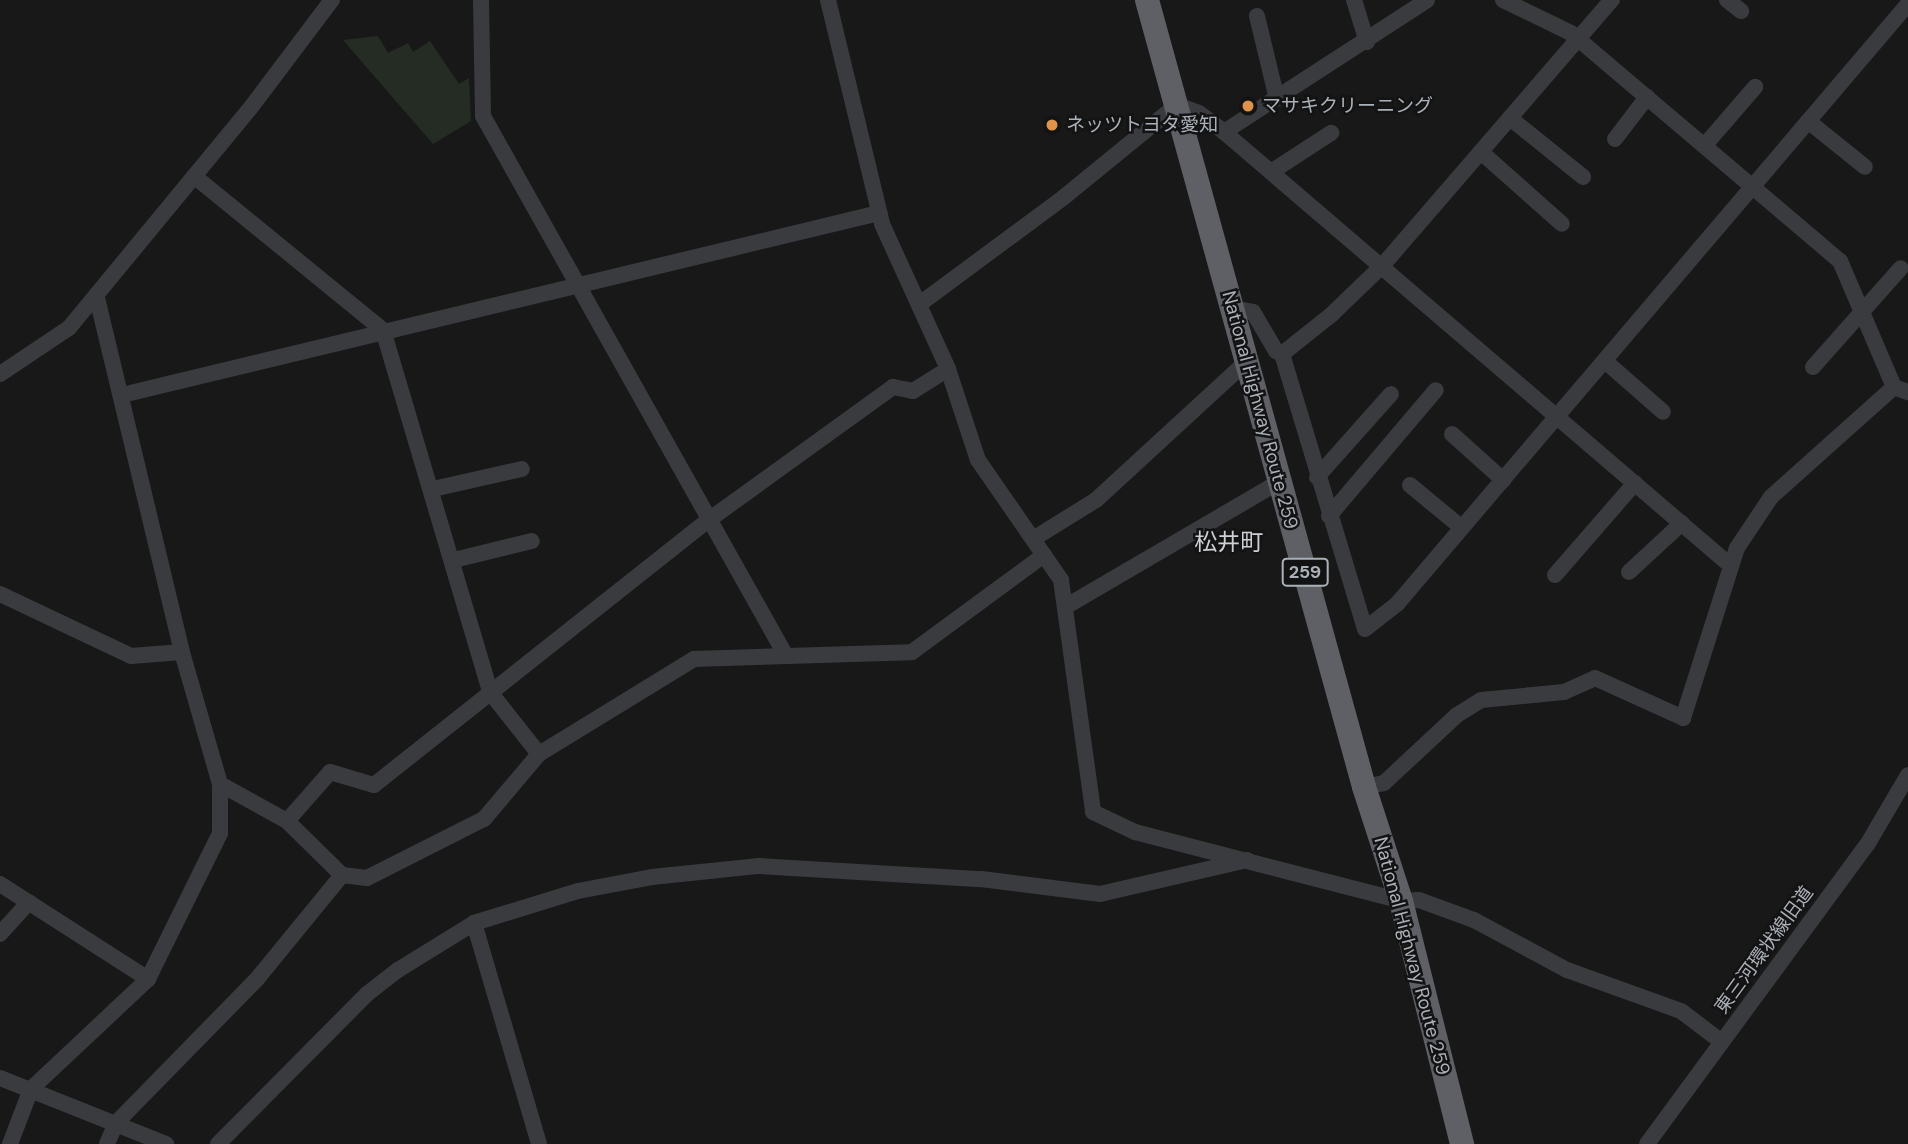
<!DOCTYPE html>
<html>
<head>
<meta charset="utf-8">
<style>
  body { margin:0 }
  #map { position:relative; width:1908px; height:1144px; overflow:hidden; background:#181819; font-family:"DM Sans","Noto Sans JP",sans-serif }
  div>[style] { position:absolute }
  [style*='--x'] { left:calc(var(--x)*1px); top:calc(var(--y)*1px); width:calc(var(--w)*1px); rotate:calc(var(--a)*1deg) }
  .green>* { inset:0; background:#242c24 }
  .minor>* { height:16px; margin:-8px; padding:0 8px; transform-origin:8px; border-radius:8px; background:#393b3e }
  .trunk>* { height:24px; margin:-12px; padding:0 12px; transform-origin:12px; border-radius:12px; background:#5e6066 }
  .dots>* { width:19px; height:19px; translate:-50% -50%; box-sizing:border-box; border:4px solid #131314; border-radius:50% }
  span { translate:-50% -50%; white-space:nowrap; text-align:center; line-height:1.15; -webkit-text-stroke:5px #131314; paint-order:stroke }
  .shield-label span { padding:2px 5px; background:#131314; border:2px solid; border-radius:5px; -webkit-text-stroke-width:0 }
  .shield-label { font-size:18px; color:#abb1b8; font-weight:700 }
  .poi-label { font-size:19px; color:#abb1b8 }
  .left { translate:0 -50%; text-align:left }
  .street-label { font-size:19px; color:#abb1b8 }
  .quarter-label { font-size:23px; color:#cccfd4 }
</style>
</head>
<body>
<div id="map">
  <div class="green">
    <i style="clip-path:polygon(378px 36px,388px 53px,408px 43px,413px 52px,430px 41px,459px 84px,469px 78px,471px 121px,433px 144px,343px 40px)"></i>
  </div>
  <div class="minor">
    <i style="--x:481;--y:0;--w:116;--a:89"></i>
    <i style="--x:483;--y:116;--w:619;--a:60.7"></i>
    <i style="--x:828;--y:0;--w:230;--a:76.4"></i>
    <i style="--x:882;--y:224;--w:159;--a:65.5"></i>
    <i style="--x:948;--y:369;--w:96;--a:71.8"></i>
    <i style="--x:978;--y:460;--w:146;--a:55.3"></i>
    <i style="--x:1061;--y:580;--w:234;--a:82.1"></i>
    <i style="--x:1093;--y:812;--w:47;--a:25.5"></i>
    <i style="--x:1135;--y:832;--w:275;--a:14.5"></i>
    <i style="--x:1401;--y:901;--w:18;--a:-3"></i>
    <i style="--x:1419;--y:900;--w:59;--a:20"></i>
    <i style="--x:1474;--y:920;--w:106;--a:28.3"></i>
    <i style="--x:1567;--y:970;--w:121;--a:19.8"></i>
    <i style="--x:1681;--y:1011;--w:51;--a:37.1"></i>
    <i style="--x:1354;--y:0;--w:44;--a:72.8"></i>
    <i style="--x:1503;--y:0;--w:76;--a:25.9"></i>
    <i style="--x:1571;--y:33;--w:353;--a:40.3"></i>
    <i style="--x:1840;--y:261;--w:137;--a:66.8"></i>
    <i style="--x:1894;--y:387;--w:15;--a:20"></i>
    <i style="--x:1727;--y:0;--w:18;--a:38"></i>
    <i style="--x:1257;--y:16;--w:85;--a:76.5"></i>
    <i style="--x:1510;--y:118;--w:94;--a:38.9"></i>
    <i style="--x:1808;--y:121;--w:73;--a:38.9"></i>
    <i style="--x:1224;--y:132;--w:242;--a:-33"></i>
    <i style="--x:1615;--y:139;--w:53;--a:-52.7"></i>
    <i style="--x:1705;--y:145;--w:77;--a:-49.2"></i>
    <i style="--x:1481;--y:152;--w:108;--a:41.6"></i>
    <i style="--x:1271;--y:172;--w:72;--a:-33"></i>
    <i style="--x:194;--y:176;--w:244;--a:39.2"></i>
    <i style="--x:383;--y:330;--w:377;--a:73.5"></i>
    <i style="--x:490;--y:692;--w:79;--a:51.7"></i>
    <i style="--x:921;--y:303;--w:178;--a:-36.5"></i>
    <i style="--x:1064;--y:197;--w:146;--a:-39.2"></i>
    <i style="--x:1177;--y:105;--w:23;--a:20"></i>
    <i style="--x:1199;--y:113;--w:31;--a:37"></i>
    <i style="--x:1224;--y:132;--w:667;--a:40.56"></i>
    <i style="--x:1231;--y:308;--w:22;--a:10"></i>
    <i style="--x:1253;--y:312;--w:45;--a:59.5"></i>
    <i style="--x:1276;--y:351;--w:7;--a:27"></i>
    <i style="--x:1282;--y:354;--w:63;--a:-38.5"></i>
    <i style="--x:1331;--y:315;--w:71;--a:-43.9"></i>
    <i style="--x:1382;--y:266;--w:352;--a:-49.2"></i>
    <i style="--x:1282;--y:354;--w:287;--a:73.2"></i>
    <i style="--x:1365;--y:629;--w:41;--a:-38"></i>
    <i style="--x:1397;--y:604;--w:788;--a:-49.58"></i>
    <i style="--x:1605;--y:361;--w:77;--a:41.3"></i>
    <i style="--x:1813;--y:367;--w:132;--a:-48.4"></i>
    <i style="--x:0;--y:374;--w:83;--a:-33.7"></i>
    <i style="--x:69;--y:328;--w:288;--a:-50.5"></i>
    <i style="--x:252;--y:106;--w:133;--a:-53"></i>
    <i style="--x:122;--y:395;--w:779;--a:-13.52"></i>
    <i style="--x:1452;--y:434;--w:69;--a:42"></i>
    <i style="--x:1317;--y:477;--w:111;--a:-48.3"></i>
    <i style="--x:1410;--y:485;--w:67;--a:39.6"></i>
    <i style="--x:433;--y:489;--w:91;--a:-12.7"></i>
    <i style="--x:1329;--y:516;--w:165;--a:-49.7"></i>
    <i style="--x:1033;--y:539;--w:74;--a:-31.8"></i>
    <i style="--x:1096;--y:500;--w:204;--a:-42.6"></i>
    <i style="--x:454;--y:560;--w:80;--a:-13.7"></i>
    <i style="--x:1629;--y:572;--w:72;--a:-42.8"></i>
    <i style="--x:1555;--y:575;--w:122;--a:-49"></i>
    <i style="--x:0;--y:594;--w:145;--a:25.3"></i>
    <i style="--x:131;--y:656;--w:51;--a:-4.5"></i>
    <i style="--x:1065;--y:607;--w:248;--a:-30.3"></i>
    <i style="--x:220;--y:784;--w:77;--a:28.9"></i>
    <i style="--x:287;--y:821;--w:77;--a:44.5"></i>
    <i style="--x:342;--y:875;--w:25;--a:7"></i>
    <i style="--x:367;--y:878;--w:131;--a:-26.8"></i>
    <i style="--x:484;--y:819;--w:85;--a:-49.8"></i>
    <i style="--x:539;--y:754;--w:182;--a:-31.5"></i>
    <i style="--x:694;--y:659;--w:218;--a:-1.8"></i>
    <i style="--x:912;--y:652;--w:164;--a:-36.3"></i>
    <i style="--x:1364;--y:787;--w:20;--a:-11"></i>
    <i style="--x:1384;--y:783;--w:100;--a:-43"></i>
    <i style="--x:1457;--y:715;--w:28;--a:-32"></i>
    <i style="--x:1481;--y:700;--w:83;--a:-5.5"></i>
    <i style="--x:1564;--y:692;--w:34;--a:-24"></i>
    <i style="--x:1595;--y:678;--w:97;--a:24.4"></i>
    <i style="--x:1683;--y:718;--w:178;--a:-72.4"></i>
    <i style="--x:1737;--y:548;--w:61;--a:-56.3"></i>
    <i style="--x:1771;--y:497;--w:165;--a:-41.8"></i>
    <i style="--x:287;--y:821;--w:65;--a:-48.7"></i>
    <i style="--x:330;--y:772;--w:46;--a:16.5"></i>
    <i style="--x:374;--y:785;--w:429;--a:-38.4"></i>
    <i style="--x:710;--y:519;--w:226;--a:-35.8"></i>
    <i style="--x:893;--y:387;--w:20;--a:11"></i>
    <i style="--x:913;--y:391;--w:41;--a:-32.2"></i>
    <i style="--x:0;--y:884;--w:176;--a:32.7"></i>
    <i style="--x:474;--y:923;--w:230;--a:73.6"></i>
    <i style="--x:0;--y:934;--w:43;--a:-47.8"></i>
    <i style="--x:0;--y:1078;--w:179;--a:21.7"></i>
    <i style="--x:10;--y:1144;--w:59;--a:-69.1"></i>
    <i style="--x:31;--y:1089;--w:161;--a:-43.2"></i>
    <i style="--x:148;--y:979;--w:163;--a:-63.7"></i>
    <i style="--x:220;--y:833;--w:49;--a:-90"></i>
    <i style="--x:220;--y:784;--w:137;--a:-106.1"></i>
    <i style="--x:182;--y:652;--w:367;--a:-103.5"></i>
    <i style="--x:107;--y:1144;--w:23;--a:-67"></i>
    <i style="--x:116;--y:1123;--w:202;--a:-45.6"></i>
    <i style="--x:257;--y:979;--w:134;--a:-50.7"></i>
    <i style="--x:218;--y:1144;--w:211;--a:-45.2"></i>
    <i style="--x:367;--y:994;--w:39;--a:-38"></i>
    <i style="--x:398;--y:970;--w:89;--a:-31.7"></i>
    <i style="--x:474;--y:923;--w:109;--a:-17.1"></i>
    <i style="--x:578;--y:891;--w:75;--a:-10.7"></i>
    <i style="--x:652;--y:877;--w:108;--a:-5.9"></i>
    <i style="--x:759;--y:866;--w:222;--a:3.4"></i>
    <i style="--x:981;--y:879;--w:120;--a:7.2"></i>
    <i style="--x:1100;--y:894;--w:151;--a:-13"></i>
    <i style="--x:1647;--y:1144;--w:371;--a:-53.7"></i>
    <i style="--x:1867;--y:845;--w:81;--a:-59.6"></i>
  </div>
  <div class="trunk">
    <i style="--x:1147;--y:0;--w:816;--a:74.58"></i>
    <i style="--x:1364;--y:787;--w:120;--a:72"></i>
    <i style="--x:1401;--y:901;--w:251;--a:75.9"></i>
  </div>
  <div class="dots">
    <i style="left:1248px;top:106px;background:#df934a"></i>
    <i style="left:1052px;top:125px;background:#df934a"></i>
  </div>
  <div class="shield-label">
    <span style="left:1305px;top:572px">259</span>
  </div>
  <div class="poi-label">
    <span class="left" style="left:1262px;top:106px">マサキクリーニング</span>
    <span class="left" style="left:1066px;top:125px">ネッツトヨタ愛知</span>
  </div>
  <div class="street-label">
    <span style="left:1260px;top:410px;rotate:75deg">National Highway Route 259</span>
    <span style="left:1764px;top:950px;rotate:-54deg">東三河環状線旧道</span>
    <span style="left:1412px;top:956px;rotate:75deg">National Highway Route 259</span>
  </div>
  <div class="quarter-label">
    <span style="left:1229px;top:542px">松井町</span>
  </div>
</div>
</body>
</html>
